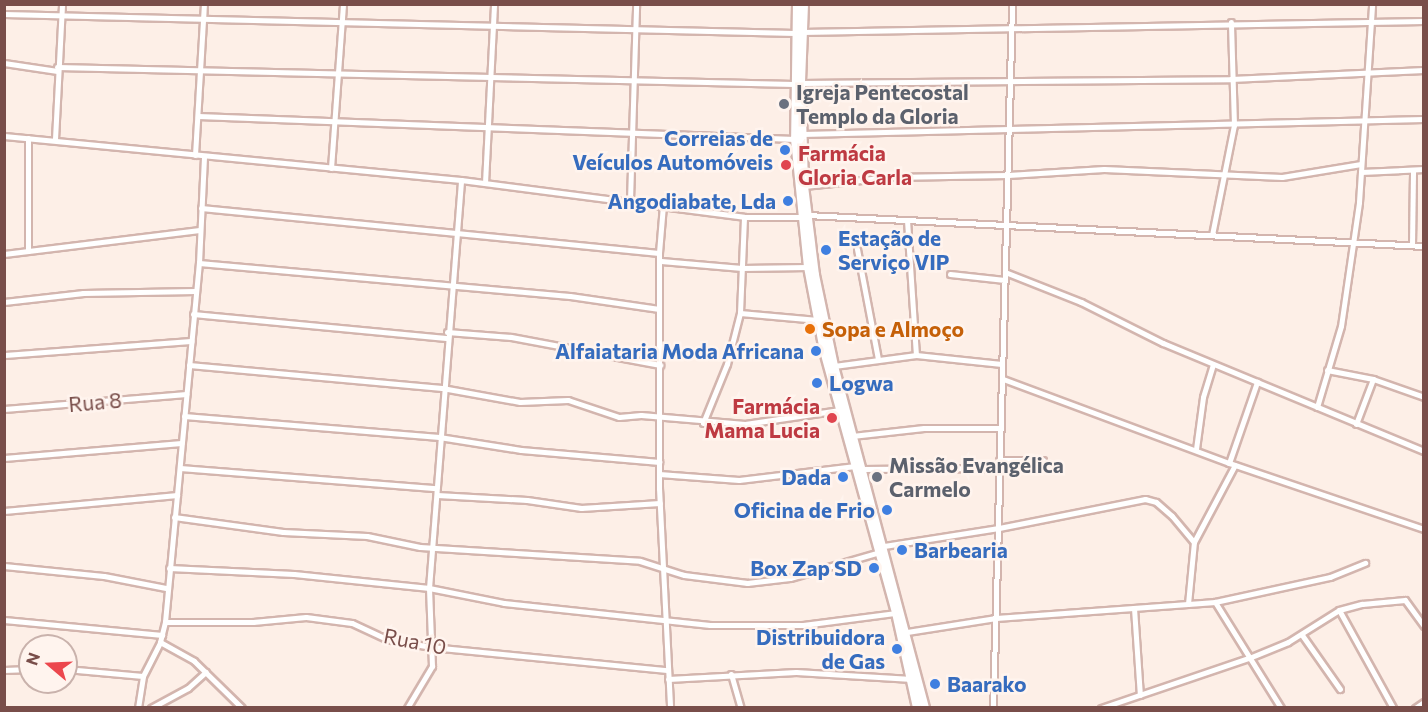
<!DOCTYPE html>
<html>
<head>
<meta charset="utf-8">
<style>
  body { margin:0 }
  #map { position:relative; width:1428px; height:712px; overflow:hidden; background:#fdefe7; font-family:Commissioner,sans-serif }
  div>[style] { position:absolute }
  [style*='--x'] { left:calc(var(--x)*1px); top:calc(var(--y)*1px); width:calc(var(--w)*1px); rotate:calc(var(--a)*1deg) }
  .roads { filter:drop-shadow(2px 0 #d3b5ae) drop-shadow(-2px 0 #d3b5ae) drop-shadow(0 2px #d3b5ae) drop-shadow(0 -2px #d3b5ae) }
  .street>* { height:5px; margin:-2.5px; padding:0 2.5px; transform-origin:2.5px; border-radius:2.5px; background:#fff }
  .secondary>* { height:8px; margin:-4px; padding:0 4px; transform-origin:4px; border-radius:4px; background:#fff }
  .dots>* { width:16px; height:16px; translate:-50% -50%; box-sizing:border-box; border:3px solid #fff4ee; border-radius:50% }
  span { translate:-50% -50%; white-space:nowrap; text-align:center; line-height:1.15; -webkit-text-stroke:5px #fff4ee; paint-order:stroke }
  .worship-label { font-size:21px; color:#5b616d; font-weight:700 }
  .left { translate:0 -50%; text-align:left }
  .shop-label { font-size:21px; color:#366cbe; font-weight:700 }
  .right { translate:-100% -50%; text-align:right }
  .health-label { font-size:21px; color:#be3a42; font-weight:700 }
  .food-label { font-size:21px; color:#c56008; font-weight:700 }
  .street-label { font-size:21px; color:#794e4a }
  .frame { position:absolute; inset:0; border:6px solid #794e4a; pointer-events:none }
  .north { position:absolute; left:18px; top:634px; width:60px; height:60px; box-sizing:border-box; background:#fff4ee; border:2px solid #c9b2ac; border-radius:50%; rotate:289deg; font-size:16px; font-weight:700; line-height:24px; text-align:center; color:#794e4a }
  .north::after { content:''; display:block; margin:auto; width:21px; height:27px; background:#ec474d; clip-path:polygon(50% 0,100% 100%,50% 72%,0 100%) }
</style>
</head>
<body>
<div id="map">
  <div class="roads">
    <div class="street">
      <i style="--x:4;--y:14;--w:791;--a:1.38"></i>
      <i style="--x:802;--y:32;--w:622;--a:-1.01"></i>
      <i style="--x:4;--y:63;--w:54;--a:8.6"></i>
      <i style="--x:57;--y:67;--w:737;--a:1.32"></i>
      <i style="--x:801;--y:83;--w:430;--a:-0.5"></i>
      <i style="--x:1231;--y:79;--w:193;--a:-2.7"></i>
      <i style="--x:198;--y:116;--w:597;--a:2.21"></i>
      <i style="--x:802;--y:134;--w:622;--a:-1.38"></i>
      <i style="--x:4;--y:136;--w:459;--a:5.5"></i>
      <i style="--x:461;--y:180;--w:285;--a:7.4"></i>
      <i style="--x:744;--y:217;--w:57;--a:0"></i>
      <i style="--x:55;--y:139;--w:135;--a:-87"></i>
      <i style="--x:195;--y:155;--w:151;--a:-86.6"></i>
      <i style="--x:331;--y:168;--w:164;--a:-85.8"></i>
      <i style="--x:1361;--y:172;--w:63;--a:-2.7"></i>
      <i style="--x:485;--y:183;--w:179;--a:-87.1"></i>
      <i style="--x:804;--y:186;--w:87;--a:-5.9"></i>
      <i style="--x:891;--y:177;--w:117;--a:-1"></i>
      <i style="--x:1008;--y:175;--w:96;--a:-3.6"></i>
      <i style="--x:1104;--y:169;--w:178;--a:2.6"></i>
      <i style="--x:1282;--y:177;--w:80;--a:-9.3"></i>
      <i style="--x:630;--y:200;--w:196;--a:-88.2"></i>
      <i style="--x:663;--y:205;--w:48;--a:94.8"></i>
      <i style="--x:659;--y:253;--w:235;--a:90"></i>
      <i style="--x:659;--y:488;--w:220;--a:87.1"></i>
      <i style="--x:201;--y:208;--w:460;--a:5.6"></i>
      <i style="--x:806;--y:215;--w:619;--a:2.87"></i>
      <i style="--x:907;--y:220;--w:135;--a:86.2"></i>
      <i style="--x:1212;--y:235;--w:112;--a:-78.7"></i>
      <i style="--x:1234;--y:125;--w:103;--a:-91.7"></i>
      <i style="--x:1412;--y:245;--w:75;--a:-89.2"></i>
      <i style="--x:857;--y:249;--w:112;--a:79.2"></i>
      <i style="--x:28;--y:251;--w:113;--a:-90"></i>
      <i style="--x:4;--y:254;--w:197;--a:-7"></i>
      <i style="--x:661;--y:261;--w:81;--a:4.9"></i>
      <i style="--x:742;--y:268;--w:66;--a:-0.9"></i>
      <i style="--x:199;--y:263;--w:372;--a:5.1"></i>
      <i style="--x:570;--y:296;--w:90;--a:8.3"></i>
      <i style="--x:1005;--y:272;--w:82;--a:21.5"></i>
      <i style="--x:1081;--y:302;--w:92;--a:26.6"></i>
      <i style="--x:1163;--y:343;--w:282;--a:22.5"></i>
      <i style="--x:950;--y:274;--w:55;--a:6.2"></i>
      <i style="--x:4;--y:302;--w:80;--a:-6.5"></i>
      <i style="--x:83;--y:293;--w:113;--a:-1"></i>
      <i style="--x:740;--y:313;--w:78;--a:5.1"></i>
      <i style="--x:193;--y:314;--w:254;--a:5.4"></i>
      <i style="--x:447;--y:332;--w:64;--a:4.5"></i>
      <i style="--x:511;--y:337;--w:152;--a:10.6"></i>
      <i style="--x:4;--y:355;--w:188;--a:-4.3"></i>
      <i style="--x:189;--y:365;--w:254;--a:5.2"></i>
      <i style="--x:442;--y:388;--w:79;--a:10.2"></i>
      <i style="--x:520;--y:402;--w:48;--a:-2.4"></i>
      <i style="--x:568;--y:400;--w:54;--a:18.4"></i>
      <i style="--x:619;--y:417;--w:22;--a:-5"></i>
      <i style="--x:641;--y:415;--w:104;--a:4.9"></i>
      <i style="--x:745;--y:424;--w:96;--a:-8.4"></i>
      <i style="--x:834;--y:366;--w:83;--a:-7.6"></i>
      <i style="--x:916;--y:355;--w:86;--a:6"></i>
      <i style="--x:1327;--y:370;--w:47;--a:11.1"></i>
      <i style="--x:1373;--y:379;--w:54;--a:19.4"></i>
      <i style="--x:1003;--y:379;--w:241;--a:20.4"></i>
      <i style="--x:1229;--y:463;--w:206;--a:18.7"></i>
      <i style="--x:1317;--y:407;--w:84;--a:-73.5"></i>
      <i style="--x:1341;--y:326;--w:125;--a:-81.7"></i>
      <i style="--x:1359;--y:202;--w:198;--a:-86.2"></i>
      <i style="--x:4;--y:409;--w:183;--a:-4.7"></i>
      <i style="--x:184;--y:416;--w:256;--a:4.7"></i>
      <i style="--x:439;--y:437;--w:83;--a:9"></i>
      <i style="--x:521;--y:450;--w:139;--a:5"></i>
      <i style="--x:703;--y:423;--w:64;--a:-67.9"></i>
      <i style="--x:727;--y:364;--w:53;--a:-75.7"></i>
      <i style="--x:740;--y:313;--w:96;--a:-87.6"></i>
      <i style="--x:1356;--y:424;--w:48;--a:-69.3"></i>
      <i style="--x:852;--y:436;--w:72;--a:-6.3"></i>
      <i style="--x:924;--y:428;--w:76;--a:0"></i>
      <i style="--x:1196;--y:449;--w:52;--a:-82.3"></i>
      <i style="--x:1203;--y:397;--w:34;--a:-73"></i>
      <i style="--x:4;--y:458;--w:178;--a:-4.8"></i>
      <i style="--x:999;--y:460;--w:44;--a:0"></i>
      <i style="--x:1229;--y:463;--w:86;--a:-70.9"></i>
      <i style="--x:180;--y:468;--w:257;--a:4.5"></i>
      <i style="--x:862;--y:469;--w:137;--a:-0.4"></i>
      <i style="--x:659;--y:474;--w:80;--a:4.3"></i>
      <i style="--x:739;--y:480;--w:117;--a:-6.9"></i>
      <i style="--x:437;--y:495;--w:90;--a:3.2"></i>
      <i style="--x:527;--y:500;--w:55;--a:8.4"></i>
      <i style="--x:581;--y:508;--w:79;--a:-3.6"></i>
      <i style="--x:4;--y:511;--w:174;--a:-5.3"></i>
      <i style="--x:174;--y:517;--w:110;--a:7.8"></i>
      <i style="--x:283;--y:532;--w:84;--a:2.7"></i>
      <i style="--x:367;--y:536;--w:54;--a:11.7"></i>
      <i style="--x:420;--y:547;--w:220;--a:3.6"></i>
      <i style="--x:640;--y:561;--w:46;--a:17.7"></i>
      <i style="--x:684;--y:575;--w:64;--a:7.2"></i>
      <i style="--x:747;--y:583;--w:43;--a:-6.6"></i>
      <i style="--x:790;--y:578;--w:94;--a:-16.1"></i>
      <i style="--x:884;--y:546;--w:116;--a:-8.9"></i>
      <i style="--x:999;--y:528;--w:149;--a:-11.2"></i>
      <i style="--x:1145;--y:499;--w:11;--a:15"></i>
      <i style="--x:1156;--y:502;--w:21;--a:41"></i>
      <i style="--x:1172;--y:516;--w:34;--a:50"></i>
      <i style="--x:4;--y:566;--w:100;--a:5.7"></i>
      <i style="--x:104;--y:576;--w:63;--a:11"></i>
      <i style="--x:169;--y:568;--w:125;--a:2.7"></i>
      <i style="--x:294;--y:574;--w:136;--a:5.9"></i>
      <i style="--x:429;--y:588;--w:76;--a:11.3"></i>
      <i style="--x:504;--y:603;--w:207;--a:6.1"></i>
      <i style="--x:710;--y:625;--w:93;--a:0"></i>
      <i style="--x:803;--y:625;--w:94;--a:-7.4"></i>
      <i style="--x:1215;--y:602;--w:125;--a:58.1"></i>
      <i style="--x:1188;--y:604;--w:62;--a:-84.5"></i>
      <i style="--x:1194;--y:542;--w:87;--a:-62"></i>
      <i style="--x:1134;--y:608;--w:87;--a:86.1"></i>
      <i style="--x:1339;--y:610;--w:112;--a:61.1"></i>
      <i style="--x:4;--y:620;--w:159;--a:5.4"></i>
      <i style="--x:165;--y:622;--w:88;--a:0"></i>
      <i style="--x:253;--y:622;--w:53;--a:-5.4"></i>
      <i style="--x:306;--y:617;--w:46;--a:7.4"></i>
      <i style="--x:352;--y:623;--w:38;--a:25"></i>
      <i style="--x:386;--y:639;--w:46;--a:10.1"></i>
      <i style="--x:431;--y:647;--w:237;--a:5.6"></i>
      <i style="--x:907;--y:632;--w:90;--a:-8.9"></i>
      <i style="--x:996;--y:618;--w:220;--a:-4.2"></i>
      <i style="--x:1215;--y:602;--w:118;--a:-12.3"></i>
      <i style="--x:1330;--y:577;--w:38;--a:-22"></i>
      <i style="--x:1302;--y:635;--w:66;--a:54.9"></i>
      <i style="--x:160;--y:642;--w:39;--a:29"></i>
      <i style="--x:194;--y:661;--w:67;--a:44.4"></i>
      <i style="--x:66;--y:669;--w:77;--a:5.2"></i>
      <i style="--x:4;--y:670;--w:26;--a:-2"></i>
      <i style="--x:731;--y:674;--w:35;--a:74"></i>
      <i style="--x:668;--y:679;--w:128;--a:-3.1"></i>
      <i style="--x:796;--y:672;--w:116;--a:3.5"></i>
      <i style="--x:138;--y:708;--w:32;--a:-81"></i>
      <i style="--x:143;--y:676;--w:38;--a:-63"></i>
      <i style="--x:160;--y:642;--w:21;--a:-76"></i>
      <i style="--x:165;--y:622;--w:361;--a:-84.6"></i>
      <i style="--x:199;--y:263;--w:107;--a:-87.3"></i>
      <i style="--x:151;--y:708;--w:42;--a:-28.4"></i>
      <i style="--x:188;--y:688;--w:24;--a:-42"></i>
      <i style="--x:407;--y:708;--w:49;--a:-59.2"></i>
      <i style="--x:432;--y:666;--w:78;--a:-92.2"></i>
      <i style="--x:429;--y:588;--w:409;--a:-85.5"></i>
      <i style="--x:993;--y:708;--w:704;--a:-88.45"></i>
      <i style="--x:1101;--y:708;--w:156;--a:-18.7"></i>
      <i style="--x:1249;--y:658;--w:42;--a:-22.3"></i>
      <i style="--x:1288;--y:642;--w:60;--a:-32.1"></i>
      <i style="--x:1339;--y:610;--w:24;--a:-15"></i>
      <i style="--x:1362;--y:604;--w:43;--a:-5.3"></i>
      <i style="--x:1405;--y:600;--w:32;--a:54"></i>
      <i style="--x:1415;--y:708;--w:11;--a:-34"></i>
    </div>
    <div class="secondary">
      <i style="--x:797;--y:4;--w:135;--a:90.8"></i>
      <i style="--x:795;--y:139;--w:129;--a:84.2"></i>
      <i style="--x:808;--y:267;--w:86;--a:79.2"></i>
      <i style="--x:824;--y:351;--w:272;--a:74.6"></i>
      <i style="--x:896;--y:613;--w:97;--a:77.5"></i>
      <i style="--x:804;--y:4;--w:79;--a:92.2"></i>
      <i style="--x:801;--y:83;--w:103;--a:88.3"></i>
      <i style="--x:804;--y:186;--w:90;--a:83"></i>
      <i style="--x:815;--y:275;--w:93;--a:78.2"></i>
      <i style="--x:834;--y:366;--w:354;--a:75.1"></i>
    </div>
  </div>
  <div class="dots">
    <i style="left:784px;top:104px;background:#6b7280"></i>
    <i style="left:785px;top:150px;background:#3f7fe0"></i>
    <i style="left:786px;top:165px;background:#e0444e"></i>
    <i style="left:788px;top:201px;background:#3f7fe0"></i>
    <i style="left:826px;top:250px;background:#3f7fe0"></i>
    <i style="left:810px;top:329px;background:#e8710a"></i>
    <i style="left:816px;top:351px;background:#3f7fe0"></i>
    <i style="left:817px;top:383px;background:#3f7fe0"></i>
    <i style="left:832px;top:418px;background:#e0444e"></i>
    <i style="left:843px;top:477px;background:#3f7fe0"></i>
    <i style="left:877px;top:477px;background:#6b7280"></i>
    <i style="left:887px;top:510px;background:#3f7fe0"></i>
    <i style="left:902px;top:550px;background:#3f7fe0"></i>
    <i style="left:874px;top:568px;background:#3f7fe0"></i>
    <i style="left:897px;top:649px;background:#3f7fe0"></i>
    <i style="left:935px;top:684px;background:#3f7fe0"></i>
  </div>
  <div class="worship-label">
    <span class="left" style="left:796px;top:104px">Igreja Pentecostal<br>Templo da Gloria</span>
    <span class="left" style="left:889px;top:477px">Missão Evangélica<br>Carmelo</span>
  </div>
  <div class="shop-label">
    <span class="right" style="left:773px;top:150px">Correias de<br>Veículos Automóveis</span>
    <span class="right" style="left:776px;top:201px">Angodiabate, Lda</span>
    <span class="left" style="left:838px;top:250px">Estação de<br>Serviço VIP</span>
    <span class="right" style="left:804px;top:351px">Alfaiataria Moda Africana</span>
    <span class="left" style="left:829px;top:383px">Logwa</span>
    <span class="right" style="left:831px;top:477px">Dada</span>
    <span class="right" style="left:875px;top:510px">Oficina de Frio</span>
    <span class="left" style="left:914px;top:550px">Barbearia</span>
    <span class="right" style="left:862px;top:568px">Box Zap SD</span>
    <span class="right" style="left:885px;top:649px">Distribuidora<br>de Gas</span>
    <span class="left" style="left:947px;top:684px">Baarako</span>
  </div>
  <div class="health-label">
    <span class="left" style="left:798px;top:165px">Farmácia<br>Gloria Carla</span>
    <span class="right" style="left:820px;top:418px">Farmácia<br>Mama Lucia</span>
  </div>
  <div class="food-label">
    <span class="left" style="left:822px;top:329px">Sopa e Almoço</span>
  </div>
  <div class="street-label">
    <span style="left:95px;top:402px;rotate:-5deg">Rua 8</span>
    <span style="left:415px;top:641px;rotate:11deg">Rua 10</span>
  </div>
  <div class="frame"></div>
  <div class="north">N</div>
</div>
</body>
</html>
